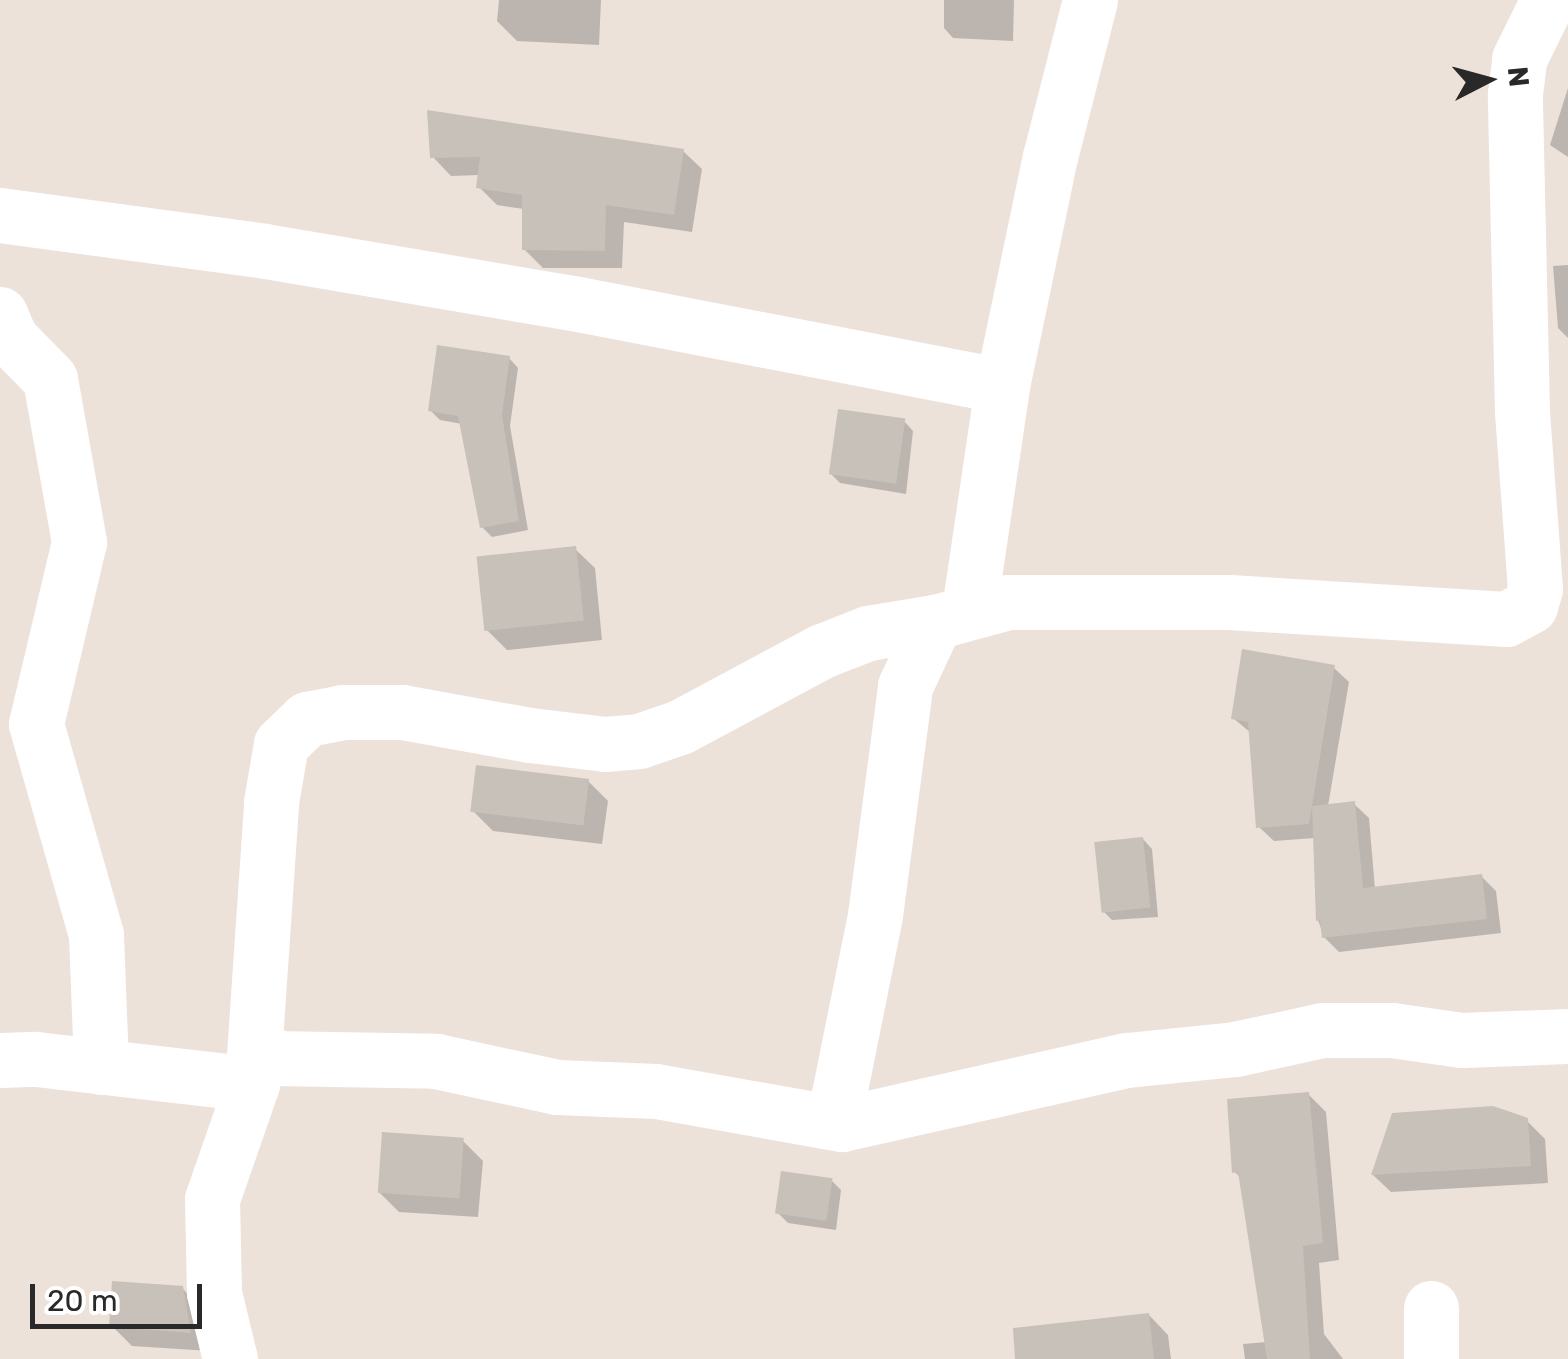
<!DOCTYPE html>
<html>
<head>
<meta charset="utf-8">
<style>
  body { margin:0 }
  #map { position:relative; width:1568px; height:1359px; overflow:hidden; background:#ece2da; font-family:Rubik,sans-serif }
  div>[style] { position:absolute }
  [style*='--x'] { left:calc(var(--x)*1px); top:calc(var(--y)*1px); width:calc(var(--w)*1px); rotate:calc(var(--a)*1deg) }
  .shadow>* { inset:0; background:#0003 }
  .building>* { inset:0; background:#c7c1b9; transform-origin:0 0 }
  .street>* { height:55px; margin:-27.5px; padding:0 27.5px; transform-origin:27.5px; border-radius:27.5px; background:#fff }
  span { translate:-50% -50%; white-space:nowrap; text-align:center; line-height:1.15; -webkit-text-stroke:9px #fff; paint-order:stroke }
  .north { position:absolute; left:1438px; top:30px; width:100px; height:100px; -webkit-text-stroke:8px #fff; paint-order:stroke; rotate:84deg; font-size:28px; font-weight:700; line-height:40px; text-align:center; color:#292929 }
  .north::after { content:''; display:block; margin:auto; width:35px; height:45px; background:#292929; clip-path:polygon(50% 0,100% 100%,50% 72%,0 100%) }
  .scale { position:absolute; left:30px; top:1284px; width:172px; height:45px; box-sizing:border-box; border:5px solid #292929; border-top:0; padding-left:12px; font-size:30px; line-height:35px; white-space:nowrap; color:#292929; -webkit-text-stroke:8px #fff; paint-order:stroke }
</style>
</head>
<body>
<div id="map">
  <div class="shadow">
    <div style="clip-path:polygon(499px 0,601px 0,599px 45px,517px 41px,497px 21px)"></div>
    <div style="clip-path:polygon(944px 0,1014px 0,1013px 41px,953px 38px,944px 28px)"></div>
    <div style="clip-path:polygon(1568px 88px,1568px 157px,1550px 145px)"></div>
    <div style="clip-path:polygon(683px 151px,702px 169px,692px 232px,624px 222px,622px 268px,543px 268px,524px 249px,524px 209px,497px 205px,479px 187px,480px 175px,451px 176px,433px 157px)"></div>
    <div style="clip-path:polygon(1568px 265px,1568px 338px,1558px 328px,1553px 266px)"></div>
    <div style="clip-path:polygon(509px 358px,518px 368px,510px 426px,528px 530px,492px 537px,482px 527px,462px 424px,440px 420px,430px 410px)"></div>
    <div style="clip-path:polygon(904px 421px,913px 431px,906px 494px,840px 483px,830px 473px)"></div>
    <div style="clip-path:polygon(575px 549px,595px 568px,602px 640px,507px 650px,487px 630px)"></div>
    <div style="clip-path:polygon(1334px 668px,1349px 682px,1328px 806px,1354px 804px,1369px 818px,1375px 889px,1482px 877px,1496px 891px,1501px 933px,1339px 952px,1324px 937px,1318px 920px,1315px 838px,1274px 841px,1259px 827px,1251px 733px,1233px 718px)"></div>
    <div style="clip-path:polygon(588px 781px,608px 801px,602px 844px,493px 831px,473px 811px)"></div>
    <div style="clip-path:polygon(1143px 839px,1152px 849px,1158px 917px,1112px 920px,1102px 910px)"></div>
    <div style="clip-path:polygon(1308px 1094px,1326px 1112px,1339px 1260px,1319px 1263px,1324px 1334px,1343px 1359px,1245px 1359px,1243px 1344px,1267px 1342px,1241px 1178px,1235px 1172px)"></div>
    <div style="clip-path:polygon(1526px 1120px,1545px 1139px,1548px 1183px,1391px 1192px,1373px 1175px)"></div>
    <div style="clip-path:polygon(463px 1141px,483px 1161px,478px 1217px,399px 1212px,379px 1192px)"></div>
    <div style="clip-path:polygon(832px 1181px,841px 1190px,836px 1230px,788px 1223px,778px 1213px)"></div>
    <div style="clip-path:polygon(182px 1288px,202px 1309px,210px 1351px,132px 1346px,112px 1326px)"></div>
    <div style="clip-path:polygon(1149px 1315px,1168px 1335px,1171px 1359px,1064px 1359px)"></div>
  </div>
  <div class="building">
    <div style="clip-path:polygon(427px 110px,684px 149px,674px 215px,606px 205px,605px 251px,522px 250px,522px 195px,476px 188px,480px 157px,430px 158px)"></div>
    <div style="clip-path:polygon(437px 345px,510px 356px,502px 415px,519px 521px,480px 528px,458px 416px,428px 411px)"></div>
    <div style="left:838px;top:409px;width:68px;height:66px;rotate:8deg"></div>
    <div style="left:576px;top:546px;width:75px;height:100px;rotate:84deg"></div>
    <div style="clip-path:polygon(1242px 649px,1335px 665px,1312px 806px,1355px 801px,1363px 888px,1482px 874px,1487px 919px,1322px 938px,1320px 920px,1316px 921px,1312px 806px,1309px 824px,1256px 828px,1248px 722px,1231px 719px)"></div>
    <div style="left:476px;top:765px;width:114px;height:47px;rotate:7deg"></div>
    <div style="left:1143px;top:837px;width:71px;height:49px;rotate:84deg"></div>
    <div style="clip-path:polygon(1309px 1092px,1323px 1243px,1303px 1246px,1310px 1359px,1267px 1359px,1238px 1172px,1232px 1173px,1227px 1099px)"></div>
    <div style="clip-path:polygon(1493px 1106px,1528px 1118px,1531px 1166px,1371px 1175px,1392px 1113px)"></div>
    <div style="left:382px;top:1132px;width:82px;height:61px;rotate:4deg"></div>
    <div style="left:781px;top:1171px;width:52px;height:43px;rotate:8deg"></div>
    <div style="clip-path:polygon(112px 1281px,183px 1286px,191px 1333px,109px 1327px)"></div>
    <div style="clip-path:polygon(1149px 1313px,1154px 1359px,1015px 1359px,1013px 1328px)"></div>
  </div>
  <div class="street">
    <div style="--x:0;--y:215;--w:267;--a:7.7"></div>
    <div style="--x:265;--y:251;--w:317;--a:9.6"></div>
    <div style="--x:578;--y:304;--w:432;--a:10.9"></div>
    <div style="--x:0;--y:314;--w:26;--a:67"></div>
    <div style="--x:10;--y:338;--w:57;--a:45.7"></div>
    <div style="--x:50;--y:379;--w:166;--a:79.9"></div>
    <div style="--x:79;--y:542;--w:187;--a:103.3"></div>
    <div style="--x:36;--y:724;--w:219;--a:74.1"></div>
    <div style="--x:96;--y:935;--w:132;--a:87.8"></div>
    <div style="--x:969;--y:610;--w:226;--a:-81.6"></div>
    <div style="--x:1002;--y:386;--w:234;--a:-78.2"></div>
    <div style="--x:1050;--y:157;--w:162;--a:-75.7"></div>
    <div style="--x:258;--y:1042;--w:21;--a:49"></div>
    <div style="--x:272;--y:1058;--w:164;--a:1"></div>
    <div style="--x:436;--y:1061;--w:124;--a:12.1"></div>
    <div style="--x:557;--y:1087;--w:99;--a:2.3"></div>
    <div style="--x:656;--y:1091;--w:189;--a:10.1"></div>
    <div style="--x:842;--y:1124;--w:292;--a:-12.7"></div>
    <div style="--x:1127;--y:1060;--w:109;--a:-5.8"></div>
    <div style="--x:1235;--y:1049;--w:90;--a:-12.2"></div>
    <div style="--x:1323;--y:1030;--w:69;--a:0"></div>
    <div style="--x:1392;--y:1030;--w:70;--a:8.2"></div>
    <div style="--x:1461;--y:1040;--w:107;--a:-2.1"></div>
    <div style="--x:0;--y:1060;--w:36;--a:-2"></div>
    <div style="--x:36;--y:1059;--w:217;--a:6.6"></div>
    <div style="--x:842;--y:1124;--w:30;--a:-96"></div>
    <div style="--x:839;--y:1094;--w:183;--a:-78.6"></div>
    <div style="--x:875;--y:915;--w:231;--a:-82.5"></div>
    <div style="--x:905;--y:686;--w:71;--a:-64.9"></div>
    <div style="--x:230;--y:1359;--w:68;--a:-103.6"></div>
    <div style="--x:214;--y:1293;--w:94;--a:-91.2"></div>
    <div style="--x:212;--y:1199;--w:122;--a:-70.8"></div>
    <div style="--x:252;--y:1084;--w:283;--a:-86.1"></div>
    <div style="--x:271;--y:802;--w:59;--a:-80.2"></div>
    <div style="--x:281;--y:744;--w:36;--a:-44"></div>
    <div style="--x:307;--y:719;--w:36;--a:-11"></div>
    <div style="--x:342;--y:712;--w:60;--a:0"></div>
    <div style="--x:402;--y:712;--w:130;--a:10.2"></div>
    <div style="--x:530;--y:735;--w:76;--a:6.8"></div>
    <div style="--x:605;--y:744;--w:34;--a:-5"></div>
    <div style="--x:639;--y:741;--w:43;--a:-18.9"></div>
    <div style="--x:680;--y:727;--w:161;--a:-28.2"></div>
    <div style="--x:822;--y:651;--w:49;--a:-21.4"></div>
    <div style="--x:868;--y:633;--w:68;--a:-9.3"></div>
    <div style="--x:935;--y:622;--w:76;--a:-15.3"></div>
    <div style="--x:1008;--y:602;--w:221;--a:0"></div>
    <div style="--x:1229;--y:602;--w:278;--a:3.5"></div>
    <div style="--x:1506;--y:619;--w:27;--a:-28"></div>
    <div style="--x:1530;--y:606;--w:18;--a:-74"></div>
    <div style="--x:1535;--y:589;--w:177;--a:-94.2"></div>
    <div style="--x:1522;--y:412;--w:318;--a:-91.3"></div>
    <div style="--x:1515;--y:94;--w:35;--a:-83"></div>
    <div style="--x:1519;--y:59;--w:66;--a:-63.8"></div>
    <div style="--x:1431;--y:1359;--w:51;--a:-90"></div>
  </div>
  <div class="north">N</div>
  <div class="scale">20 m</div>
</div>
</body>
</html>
